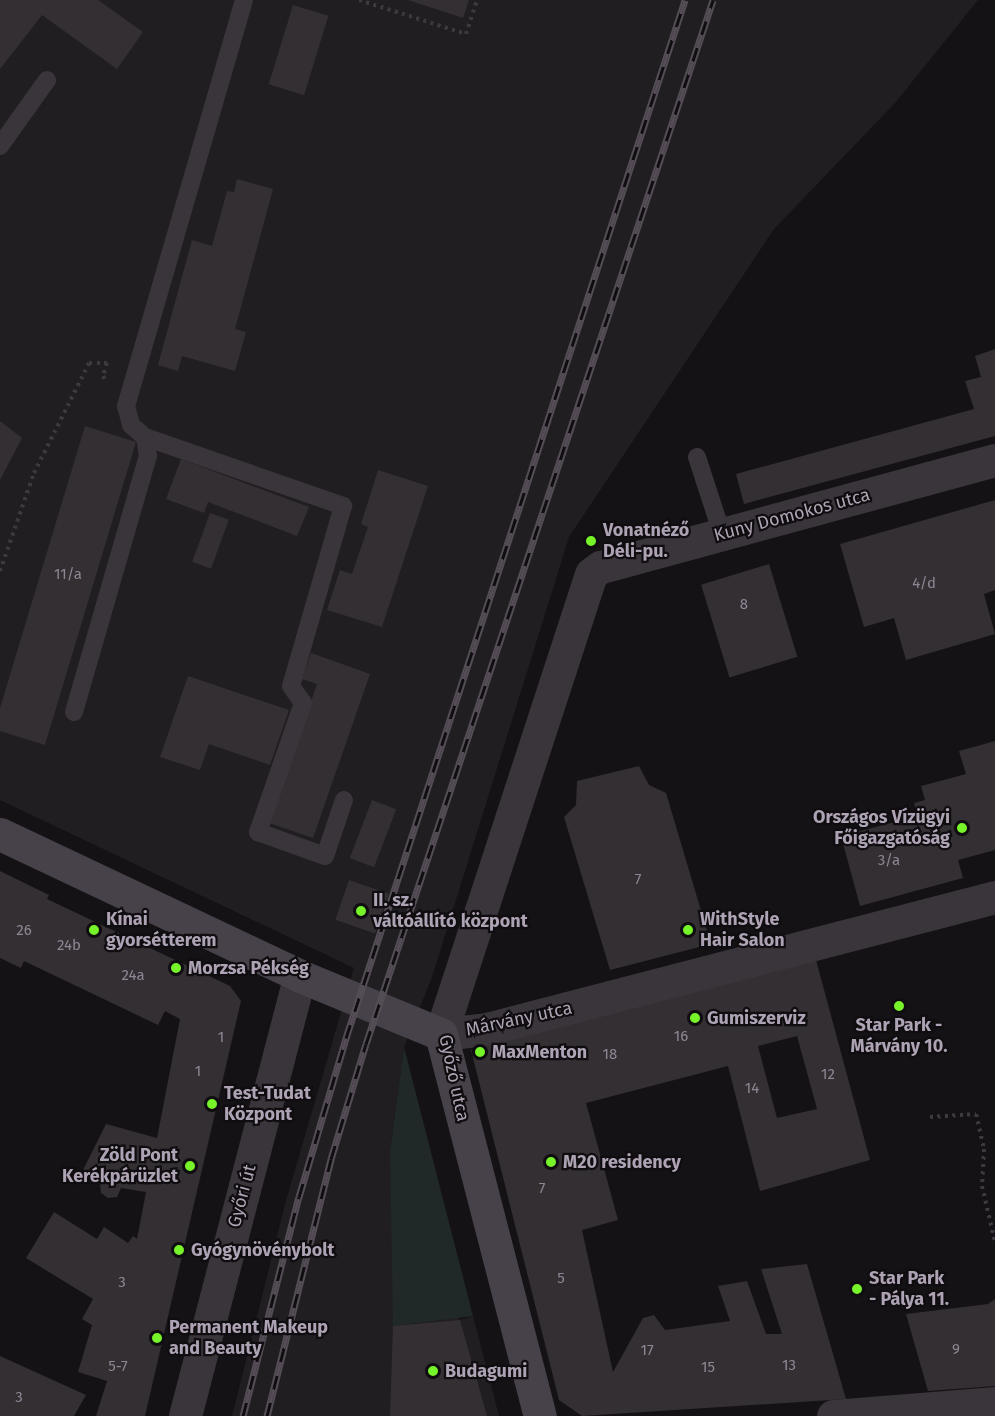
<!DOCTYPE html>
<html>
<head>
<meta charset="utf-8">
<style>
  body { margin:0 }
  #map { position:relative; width:995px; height:1416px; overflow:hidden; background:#141214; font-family:"Fira Sans",sans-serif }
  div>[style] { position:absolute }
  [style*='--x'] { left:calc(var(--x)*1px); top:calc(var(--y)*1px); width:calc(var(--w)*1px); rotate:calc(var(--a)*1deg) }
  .built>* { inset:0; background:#211e21 }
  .green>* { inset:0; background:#202828 }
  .building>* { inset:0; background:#332f33; transform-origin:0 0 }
  .path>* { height:4px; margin-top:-2px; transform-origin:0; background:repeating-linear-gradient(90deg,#3e3940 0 3px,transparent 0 7.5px) }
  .lane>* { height:18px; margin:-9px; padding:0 9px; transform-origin:9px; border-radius:9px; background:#3a353b }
  .street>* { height:33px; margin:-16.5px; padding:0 16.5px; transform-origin:16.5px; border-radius:16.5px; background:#3a353b }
  .secondary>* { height:33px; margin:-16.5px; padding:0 16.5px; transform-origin:16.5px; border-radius:16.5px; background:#474149 }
  .rail>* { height:7px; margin-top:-3.5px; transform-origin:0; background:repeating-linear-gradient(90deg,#0f0d0f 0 14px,#544d56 0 28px); box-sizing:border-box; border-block:2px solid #544d56 }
  .dots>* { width:16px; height:16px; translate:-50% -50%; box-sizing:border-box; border:3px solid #0f0d0f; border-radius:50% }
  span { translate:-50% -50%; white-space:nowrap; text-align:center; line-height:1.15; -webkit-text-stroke:4.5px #0f0d0f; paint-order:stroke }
  .number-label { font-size:15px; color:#8f8694 }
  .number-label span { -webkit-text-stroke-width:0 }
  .street-label { font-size:18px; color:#aea3b4 }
  .poi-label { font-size:18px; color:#aea3b4; font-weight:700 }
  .left { translate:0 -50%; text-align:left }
  .right { translate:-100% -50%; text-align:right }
</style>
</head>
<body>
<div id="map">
  <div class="built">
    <div style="clip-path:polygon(0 0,978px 0,895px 103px,774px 229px,569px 537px,432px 977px,404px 1047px,390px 1151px,460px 1320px,473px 1316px,499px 1416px,232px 1416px,285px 1204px,354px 968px,0 800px)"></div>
  </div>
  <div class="green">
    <div style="clip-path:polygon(404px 1047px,473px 1316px,393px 1326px,390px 1151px)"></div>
  </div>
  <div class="building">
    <div style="clip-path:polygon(0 0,98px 0,143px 32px,117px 69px,42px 15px,0 69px)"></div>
    <div style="clip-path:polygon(408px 0,469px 0,463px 18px)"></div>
    <div style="left:293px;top:5px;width:37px;height:83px;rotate:17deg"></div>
    <div style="clip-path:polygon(237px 179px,273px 189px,235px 329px,246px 332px,235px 371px,182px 356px,178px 371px,158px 365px,192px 240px,212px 246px,227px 191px,234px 192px)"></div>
    <div style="clip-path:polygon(995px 349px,995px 436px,744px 504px,736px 474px,974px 409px,965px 381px,981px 377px,975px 356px)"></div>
    <div style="clip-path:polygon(0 421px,22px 438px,0 480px)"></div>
    <div style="clip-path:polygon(85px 426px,136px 442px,45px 745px,0 731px,0 708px)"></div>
    <div style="clip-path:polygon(181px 459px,309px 507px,297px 536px,208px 502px,204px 513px,166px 499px)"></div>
    <div style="clip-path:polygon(378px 470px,428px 486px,382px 627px,327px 610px,340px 570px,352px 574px,368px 527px,361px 524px)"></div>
    <div style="clip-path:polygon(995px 500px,995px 590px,984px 594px,995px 634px,906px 660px,894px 618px,864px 627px,840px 544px)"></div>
    <div style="left:210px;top:513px;width:20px;height:52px;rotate:20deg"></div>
    <div style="left:769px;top:564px;width:97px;height:71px;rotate:73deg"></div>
    <div style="clip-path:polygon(311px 653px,370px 674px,313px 838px,269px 823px,317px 684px,302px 679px)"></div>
    <div style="clip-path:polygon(188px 676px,289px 710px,270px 765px,209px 744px,200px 770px,160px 757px)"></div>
    <div style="clip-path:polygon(995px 741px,995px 850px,958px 860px,963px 878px,860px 906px,841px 836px,918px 816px,914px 803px,925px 800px,921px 786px,966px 774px,959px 751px)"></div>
    <div style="clip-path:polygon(639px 766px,649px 785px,666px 793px,711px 944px,610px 970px,564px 817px,576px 805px,577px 781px)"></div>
    <div style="left:372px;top:800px;width:26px;height:62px;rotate:21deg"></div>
    <div style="clip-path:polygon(0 871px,49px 895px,47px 899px,230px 986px,241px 1001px,145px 1416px,96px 1416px,107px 1381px,78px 1372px,92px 1325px,82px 1319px,93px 1299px,26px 1258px,54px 1212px,97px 1239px,104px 1227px,128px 1243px,133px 1236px,137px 1239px,146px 1192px,121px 1188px,117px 1197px,108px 1198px,101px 1193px,100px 1184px,78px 1180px,106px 1124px,157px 1138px,180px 1019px,165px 1011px,158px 1025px,24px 961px,21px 968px,0 958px)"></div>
    <div style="left:349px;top:880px;width:42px;height:42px;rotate:19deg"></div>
    <div style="clip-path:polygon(evenodd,816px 960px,870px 1160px,760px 1191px,728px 1066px,586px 1103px,618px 1220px,582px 1230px,613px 1372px,643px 1318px,654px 1315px,665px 1330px,730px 1321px,718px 1286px,747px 1281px,766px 1334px,782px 1334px,761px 1269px,807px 1264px,846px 1399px,582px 1416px,559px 1400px,471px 1050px,816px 960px,797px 1036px,817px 1109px,777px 1118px,758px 1046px,797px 1036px)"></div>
    <div style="clip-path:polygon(995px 1299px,995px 1386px,928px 1391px,906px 1314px,988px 1304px)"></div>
    <div style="clip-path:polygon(460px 1320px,487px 1416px,390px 1416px,393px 1326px)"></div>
    <div style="clip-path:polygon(0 1356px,86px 1395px,74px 1416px,0 1416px)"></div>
  </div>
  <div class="path">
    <div style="--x:359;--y:0;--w:112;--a:17.6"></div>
    <div style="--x:466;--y:34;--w:36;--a:-72"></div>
    <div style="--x:0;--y:571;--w:104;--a:-70.9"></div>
    <div style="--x:34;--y:473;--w:123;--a:-63.4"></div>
    <div style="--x:89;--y:363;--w:18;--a:0"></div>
    <div style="--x:107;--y:363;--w:14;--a:107"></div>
    <div style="--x:103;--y:376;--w:6;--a:59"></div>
    <div style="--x:930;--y:1117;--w:46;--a:-3.7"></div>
    <div style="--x:976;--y:1114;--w:36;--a:77"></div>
    <div style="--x:984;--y:1149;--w:37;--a:93"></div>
    <div style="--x:982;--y:1186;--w:57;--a:76.9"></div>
  </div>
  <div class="lane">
    <div style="--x:244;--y:0;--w:423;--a:106.2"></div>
    <div style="--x:126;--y:406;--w:20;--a:75"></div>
    <div style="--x:131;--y:425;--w:18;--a:41"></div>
    <div style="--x:145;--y:437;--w:210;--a:19.2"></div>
    <div style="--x:343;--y:506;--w:187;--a:106.1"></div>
    <div style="--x:291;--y:686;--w:21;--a:55"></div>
    <div style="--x:303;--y:703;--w:137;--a:109.2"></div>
    <div style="--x:258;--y:832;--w:71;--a:19.7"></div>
    <div style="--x:325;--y:856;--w:59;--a:-71.3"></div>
    <div style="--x:0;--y:146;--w:81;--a:-54.5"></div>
    <div style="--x:697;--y:457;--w:81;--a:72"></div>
    <div style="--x:74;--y:712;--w:266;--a:-73.9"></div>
    <div style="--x:148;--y:456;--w:19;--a:-99"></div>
  </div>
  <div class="street">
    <div style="--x:995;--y:460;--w:409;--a:164.8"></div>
    <div style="--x:600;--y:567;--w:11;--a:142"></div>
    <div style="--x:591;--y:574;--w:484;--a:108.1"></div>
    <div style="--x:441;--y:1034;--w:46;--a:-6.2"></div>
    <div style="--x:487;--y:1029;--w:525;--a:-14.57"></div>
    <div style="--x:185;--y:1416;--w:455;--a:-75.4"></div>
    <div style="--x:833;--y:1416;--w:163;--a:-4.6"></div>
  </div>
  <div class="secondary">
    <div style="--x:0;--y:834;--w:332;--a:25.3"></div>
    <div style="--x:300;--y:976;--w:152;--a:22.4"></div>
    <div style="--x:441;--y:1034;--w:395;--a:75.5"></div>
  </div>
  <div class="rail">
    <div style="--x:243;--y:1416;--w:226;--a:-75.7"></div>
    <div style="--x:299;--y:1197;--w:166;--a:-73.5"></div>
    <div style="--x:346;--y:1038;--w:1092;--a:-71.91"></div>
    <div style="--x:267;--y:1416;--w:265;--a:-76"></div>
    <div style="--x:331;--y:1159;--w:120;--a:-73.1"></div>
    <div style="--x:366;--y:1044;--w:1100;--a:-71.61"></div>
  </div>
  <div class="dots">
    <div style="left:591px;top:541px;background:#77f32a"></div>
    <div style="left:962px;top:828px;background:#77f32a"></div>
    <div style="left:361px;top:911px;background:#77f32a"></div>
    <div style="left:94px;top:930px;background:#77f32a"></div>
    <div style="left:688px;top:930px;background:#77f32a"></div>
    <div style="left:176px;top:968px;background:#77f32a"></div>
    <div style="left:899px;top:1006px;background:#77f32a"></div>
    <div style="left:695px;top:1018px;background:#77f32a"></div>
    <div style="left:480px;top:1052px;background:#77f32a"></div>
    <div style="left:212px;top:1104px;background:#77f32a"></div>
    <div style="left:551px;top:1162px;background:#77f32a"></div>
    <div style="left:190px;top:1166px;background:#77f32a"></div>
    <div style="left:179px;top:1250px;background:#77f32a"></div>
    <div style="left:857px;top:1289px;background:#77f32a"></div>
    <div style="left:157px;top:1338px;background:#77f32a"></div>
    <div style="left:433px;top:1371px;background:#77f32a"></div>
  </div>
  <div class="number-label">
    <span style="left:68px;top:575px">11/a</span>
    <span style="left:924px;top:584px">4/d</span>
    <span style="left:744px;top:605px">8</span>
    <span style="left:889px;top:861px">3/a</span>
    <span style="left:638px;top:880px">7</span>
    <span style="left:24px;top:931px">26</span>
    <span style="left:69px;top:946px">24b</span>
    <span style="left:133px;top:976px">24a</span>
    <span style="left:681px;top:1037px">16</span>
    <span style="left:221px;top:1038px">1</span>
    <span style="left:610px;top:1055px">18</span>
    <span style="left:198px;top:1072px">1</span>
    <span style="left:828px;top:1075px">12</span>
    <span style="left:752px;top:1089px">14</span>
    <span style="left:542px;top:1189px">7</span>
    <span style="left:561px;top:1279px">5</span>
    <span style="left:122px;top:1283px">3</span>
    <span style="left:956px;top:1350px">9</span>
    <span style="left:647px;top:1351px">17</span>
    <span style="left:789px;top:1366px">13</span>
    <span style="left:118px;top:1367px">5-7</span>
    <span style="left:708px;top:1368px">15</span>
    <span style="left:19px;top:1398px">3</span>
  </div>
  <div class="street-label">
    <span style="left:792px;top:515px;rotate:-15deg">Kuny Domokos utca</span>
    <span style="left:519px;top:1019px;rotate:-12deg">Márvány utca</span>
    <span style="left:454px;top:1078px;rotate:78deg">Győző utca</span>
    <span style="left:242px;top:1196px;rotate:-75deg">Győri út</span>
  </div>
  <div class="poi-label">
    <span class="left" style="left:603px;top:541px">Vonatnéző<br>Déli-pu.</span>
    <span class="right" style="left:950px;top:828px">Országos Vízügyi<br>Főigazgatóság</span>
    <span class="left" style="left:373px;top:911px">II. sz.<br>váltóállító központ</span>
    <span class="left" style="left:106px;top:930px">Kínai<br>gyorsétterem</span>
    <span class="left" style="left:700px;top:930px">WithStyle<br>Hair Salon</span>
    <span class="left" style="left:188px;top:968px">Morzsa Pékség</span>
    <span class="left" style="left:707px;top:1018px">Gumiszerviz</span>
    <span style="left:899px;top:1036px">Star Park -<br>Márvány 10.</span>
    <span class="left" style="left:492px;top:1052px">MaxMenton</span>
    <span class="left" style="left:224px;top:1104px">Test-Tudat<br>Központ</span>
    <span class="right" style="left:178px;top:1166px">Zöld Pont<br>Kerékpárüzlet</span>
    <span class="left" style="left:563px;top:1162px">M20 residency</span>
    <span class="left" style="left:191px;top:1250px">Gyógynövénybolt</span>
    <span class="left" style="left:869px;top:1289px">Star Park<br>- Pálya 11.</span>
    <span class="left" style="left:169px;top:1338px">Permanent Makeup<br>and Beauty</span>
    <span class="left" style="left:445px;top:1371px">Budagumi</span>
  </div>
</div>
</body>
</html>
